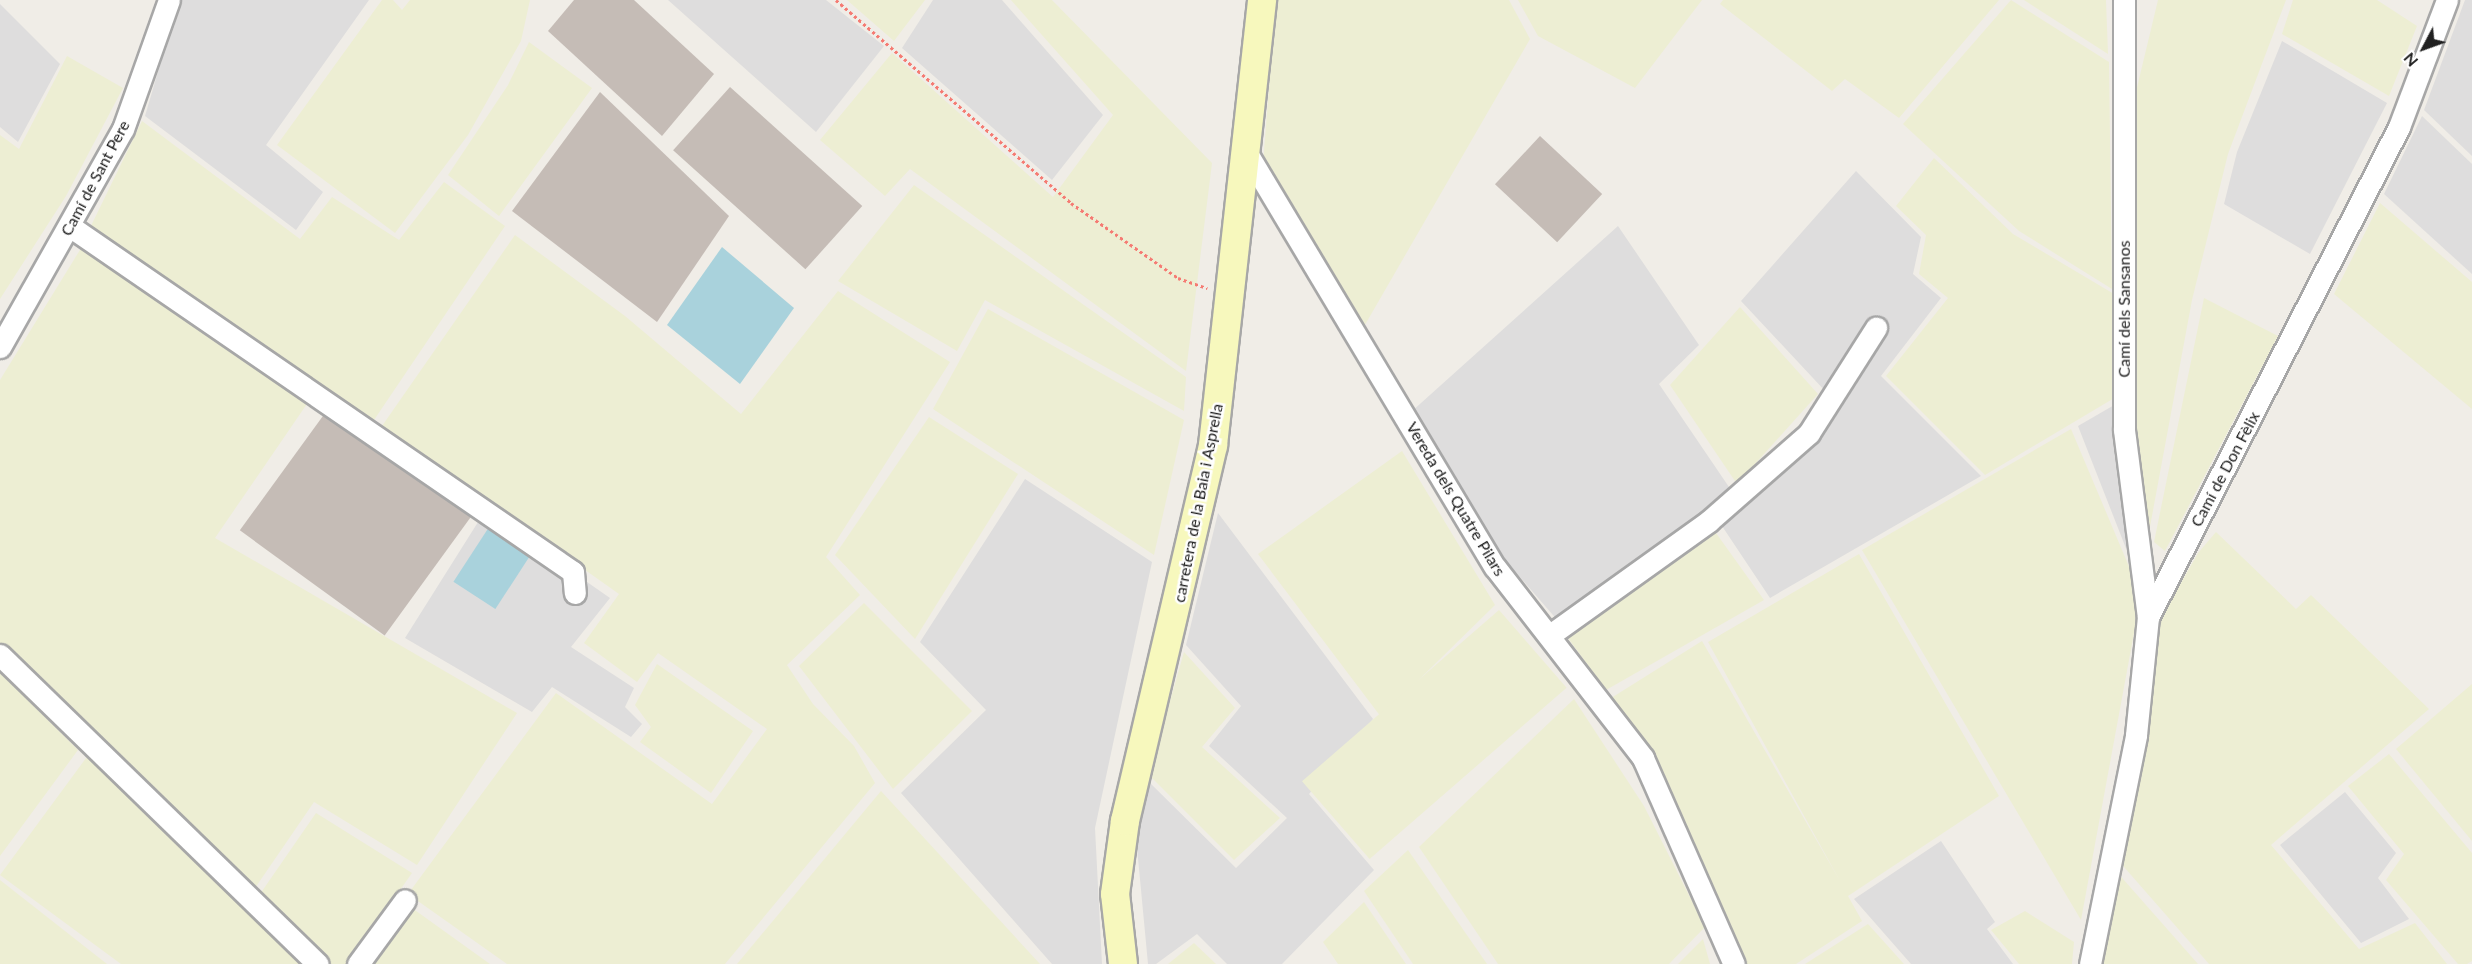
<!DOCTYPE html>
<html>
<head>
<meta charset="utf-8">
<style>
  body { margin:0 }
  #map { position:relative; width:2472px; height:964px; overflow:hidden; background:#f0ede7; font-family:Lato,sans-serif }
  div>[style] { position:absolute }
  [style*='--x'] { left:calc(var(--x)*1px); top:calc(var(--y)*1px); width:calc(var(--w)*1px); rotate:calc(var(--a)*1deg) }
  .residential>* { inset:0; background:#dedddd }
  .farmland>* { inset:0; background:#edeed3; transform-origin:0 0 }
  .water>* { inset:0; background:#a9d2dc; transform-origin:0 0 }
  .building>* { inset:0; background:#c5bcb6; transform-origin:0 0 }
  .path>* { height:3px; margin-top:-1.5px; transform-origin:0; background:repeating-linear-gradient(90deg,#f57b73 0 3px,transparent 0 6px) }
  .roads { filter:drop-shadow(2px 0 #a7a7a7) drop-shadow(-2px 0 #a7a7a7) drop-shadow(0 2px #a7a7a7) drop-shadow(0 -2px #a7a7a7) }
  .street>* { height:21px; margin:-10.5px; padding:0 10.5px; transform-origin:10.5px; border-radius:10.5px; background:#fff }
  .secondary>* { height:28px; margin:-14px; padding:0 14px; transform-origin:14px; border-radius:14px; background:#f7f8bd }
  span { translate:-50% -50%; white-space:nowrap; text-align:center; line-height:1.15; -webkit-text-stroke:5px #fff; paint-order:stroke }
  .street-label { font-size:16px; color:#202020 }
  .north { position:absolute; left:2394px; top:18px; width:60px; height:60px; -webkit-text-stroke:4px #fff; paint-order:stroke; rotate:229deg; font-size:16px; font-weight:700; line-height:24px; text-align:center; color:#202020 }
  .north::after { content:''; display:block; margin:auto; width:21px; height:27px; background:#202020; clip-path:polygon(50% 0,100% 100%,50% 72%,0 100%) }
</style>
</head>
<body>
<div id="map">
  <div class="residential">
    <div style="clip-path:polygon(179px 0,369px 0,266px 145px,323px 192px,296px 230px,145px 116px)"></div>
    <div style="clip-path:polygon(668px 0,826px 0,884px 46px,816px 132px)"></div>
    <div style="clip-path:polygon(933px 0,1002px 0,1103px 115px,1052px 180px,902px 48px)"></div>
    <div style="clip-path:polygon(2465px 0,2472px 0,2472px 156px,2424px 110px)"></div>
    <div style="clip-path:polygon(0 4px,60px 64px,18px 142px,0 127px)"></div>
    <div style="clip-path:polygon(2282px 41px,2387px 103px,2310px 254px,2224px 204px,2237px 152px)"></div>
    <div style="clip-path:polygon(2422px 116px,2472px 164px,2472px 274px,2384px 194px)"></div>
    <div style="clip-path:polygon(1856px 171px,1921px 237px,1913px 274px,1941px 298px,1881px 376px,1981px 476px,1770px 598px,1714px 514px,1795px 436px,1826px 392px,1741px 301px)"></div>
    <div style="clip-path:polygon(1618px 226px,1699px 345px,1659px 384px,1731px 490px,1559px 622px,1505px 560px,1411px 412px)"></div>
    <div style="clip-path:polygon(2116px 404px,2138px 579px,2078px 426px)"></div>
    <div style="clip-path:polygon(1025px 479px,1152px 562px,1095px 828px,1102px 964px,1052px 964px,901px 793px,986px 710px,920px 642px)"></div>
    <div style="clip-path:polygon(485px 511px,610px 598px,571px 647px,634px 688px,625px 707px,642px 724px,631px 737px,552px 687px,532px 712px,405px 638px)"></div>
    <div style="clip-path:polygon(1218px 513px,1373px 719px,1309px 794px,1374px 870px,1282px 964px,1227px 964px,1197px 934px,1156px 964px,1148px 964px,1136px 837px,1148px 781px,1236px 868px,1287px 818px,1209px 746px,1241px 706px,1186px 645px)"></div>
    <div style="clip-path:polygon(2345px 792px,2396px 853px,2378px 878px,2409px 919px,2361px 943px,2280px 845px)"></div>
    <div style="clip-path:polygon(1941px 841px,1995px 922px,1987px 929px,2013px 964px,1911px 964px,1854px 899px)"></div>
  </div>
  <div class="farmland">
    <div style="clip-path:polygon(382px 0,393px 0,402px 10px,410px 0,530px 0,521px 41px,468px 135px,395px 233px,277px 145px)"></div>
    <div style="clip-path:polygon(847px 0,925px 0,894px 41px)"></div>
    <div style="clip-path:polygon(1011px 0,1052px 0,1212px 163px,1186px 371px,910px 169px,885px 196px,820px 140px,892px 53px,1053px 197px,1113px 115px)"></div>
    <div style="clip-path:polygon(1276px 0,1509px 0,1530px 39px,1362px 330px,1263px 163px)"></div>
    <div style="clip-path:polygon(1518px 0,1702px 0,1635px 88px,1538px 36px)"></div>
    <div style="clip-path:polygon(1723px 0,1999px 0,1899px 118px,1845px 79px,1832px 91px,1720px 4px)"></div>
    <div style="clip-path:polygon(2011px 0,2109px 62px,2112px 289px,2019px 231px,1903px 124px)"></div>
    <div style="clip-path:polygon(2024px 0,2106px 0,2108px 54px)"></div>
    <div style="clip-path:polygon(2158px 0,2286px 0,2228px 154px,2192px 300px,2149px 532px,2132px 429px,2133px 104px)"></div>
    <div style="clip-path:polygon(2293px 0,2377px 0,2417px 26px,2389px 96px,2282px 34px)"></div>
    <div style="clip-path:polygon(529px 42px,592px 88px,499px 216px,448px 175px,508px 85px)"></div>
    <div style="clip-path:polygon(67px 56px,123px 88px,66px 196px,0 299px,0 135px,19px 149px)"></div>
    <div style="clip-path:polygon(142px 121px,300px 239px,332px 197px,399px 240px,444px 182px,505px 226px,374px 420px,88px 232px)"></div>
    <div style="clip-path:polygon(1934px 158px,2013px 234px,2114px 294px,2116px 397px,1985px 475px,1886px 376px,1948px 298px,1919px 274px,1926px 235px,1896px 206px)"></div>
    <div style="clip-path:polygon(914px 185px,1186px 377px,1184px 411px,985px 300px,957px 351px,838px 281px)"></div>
    <div style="clip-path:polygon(2380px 203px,2472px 282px,2472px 409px,2334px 294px)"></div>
    <div style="clip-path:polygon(515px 235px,625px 316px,741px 414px,838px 291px,950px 362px,826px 557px,860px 595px,787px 665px,813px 704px,854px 746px,875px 783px,725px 964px,507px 964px,408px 894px,556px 693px,712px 804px,767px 729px,658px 653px,637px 682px,584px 643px,619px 594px,382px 426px)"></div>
    <div style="clip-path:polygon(83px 245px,311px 398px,215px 538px,517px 713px,417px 865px,314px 802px,251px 894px,0 647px,0 380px)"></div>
    <div style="clip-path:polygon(2204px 298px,2278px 336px,2165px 551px,2154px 542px)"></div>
    <div style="clip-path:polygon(1740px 307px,1818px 394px,1737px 484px,1670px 385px)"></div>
    <div style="clip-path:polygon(988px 309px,1184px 420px,1154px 555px,933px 409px)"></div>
    <div style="clip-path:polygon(929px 417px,1018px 474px,915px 639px,835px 555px)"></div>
    <div style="clip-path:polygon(2071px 429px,2141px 595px,2081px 920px,1862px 550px)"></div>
    <div style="clip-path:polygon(1402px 451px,1495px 605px,1381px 717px,1258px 554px)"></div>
    <div style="clip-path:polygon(1711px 526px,1764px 600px,1606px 690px,1562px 630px)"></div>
    <div style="clip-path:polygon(2216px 532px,2296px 609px,2311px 595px,2429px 709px,2271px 845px,2359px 949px,2415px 923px,2447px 964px,2209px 964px,2117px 859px,2157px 625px,2198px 553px)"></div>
    <div style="clip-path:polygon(1859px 554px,1999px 796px,1848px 896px,1862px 921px,1796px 964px,1742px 964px,1699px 857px,1644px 746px,1608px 700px,1702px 641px,1840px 881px,1708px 642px)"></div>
    <div style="clip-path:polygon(864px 603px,972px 711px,893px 789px,799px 666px)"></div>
    <div style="left:1499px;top:610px;width:103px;height:261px;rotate:49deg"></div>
    <div style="clip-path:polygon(1184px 652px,1235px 708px,1202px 747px,1280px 818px,1234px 860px,1149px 775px)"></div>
    <div style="clip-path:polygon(657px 664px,753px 731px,711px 793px,640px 742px,651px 727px,635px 705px)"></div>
    <div style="clip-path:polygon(0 672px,78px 750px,0 856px)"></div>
    <div style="clip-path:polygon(2472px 684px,2472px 841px,2396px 749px)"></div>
    <div style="clip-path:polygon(1574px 699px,1644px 806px,1705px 927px,1669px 964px,1498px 964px,1419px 847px)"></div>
    <div style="clip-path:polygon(89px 754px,247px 913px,316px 813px,412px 873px,348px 964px,121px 964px,0 875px)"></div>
    <div style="clip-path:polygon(2389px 754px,2472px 853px,2472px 961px,2467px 964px,2458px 964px,2386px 880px,2404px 854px,2348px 786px)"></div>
    <div style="clip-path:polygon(881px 791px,1040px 964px,737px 964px)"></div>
    <div style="clip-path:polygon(1408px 850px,1487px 964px,1413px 964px,1364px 891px)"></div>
    <div style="clip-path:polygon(2116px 871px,2198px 964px,2101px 964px)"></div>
    <div style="clip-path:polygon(0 880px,107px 964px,0 964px)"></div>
    <div style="clip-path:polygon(1364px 902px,1406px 964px,1338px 964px,1323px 942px)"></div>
    <div style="clip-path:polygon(412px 908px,490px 964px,370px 964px)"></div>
    <div style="clip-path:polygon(2025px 911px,2074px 942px,2072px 964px,2019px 964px,1991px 930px)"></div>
    <div style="clip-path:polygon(1868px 924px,1904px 964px,1805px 964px)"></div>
    <div style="clip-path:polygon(1703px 939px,1710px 964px,1678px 964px)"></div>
    <div style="clip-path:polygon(1194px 943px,1216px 964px,1168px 964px)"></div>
  </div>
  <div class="water">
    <div style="clip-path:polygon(722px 247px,794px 308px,740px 384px,667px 325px)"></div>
    <div style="left:491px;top:524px;width:50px;height:69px;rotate:33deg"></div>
  </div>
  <div class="building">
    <div style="clip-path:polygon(574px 0,634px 0,714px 74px,662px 136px,548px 31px)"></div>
    <div style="left:730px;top:87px;width:178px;height:85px;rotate:42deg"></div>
    <div style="clip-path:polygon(600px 92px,729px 216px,657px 322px,512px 211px)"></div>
    <div style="left:1540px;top:136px;width:85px;height:66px;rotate:43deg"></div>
    <div style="left:328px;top:409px;width:179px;height:150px;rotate:36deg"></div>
  </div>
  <div class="path">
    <div style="--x:836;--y:0;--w:311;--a:40.8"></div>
    <div style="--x:1071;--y:203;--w:131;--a:35"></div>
    <div style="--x:1178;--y:278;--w:31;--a:19"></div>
  </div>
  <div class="roads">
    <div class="street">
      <div style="--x:2124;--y:0;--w:430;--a:90"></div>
      <div style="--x:2124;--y:430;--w:189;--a:82.7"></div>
      <div style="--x:1248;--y:155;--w:480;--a:59.1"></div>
      <div style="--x:1495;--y:567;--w:242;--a:52.2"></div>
      <div style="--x:1643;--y:758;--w:225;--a:66.2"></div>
      <div style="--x:71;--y:227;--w:609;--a:34.5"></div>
      <div style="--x:573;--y:572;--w:21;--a:85"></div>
      <div style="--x:0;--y:347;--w:250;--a:-60.6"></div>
      <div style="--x:123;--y:129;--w:137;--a:-70.4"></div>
      <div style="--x:1550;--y:635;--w:196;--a:-35.6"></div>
      <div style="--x:1709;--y:521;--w:133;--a:-41.3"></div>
      <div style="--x:1809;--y:433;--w:125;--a:-57.5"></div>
      <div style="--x:0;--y:655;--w:443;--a:44.2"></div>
      <div style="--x:358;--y:964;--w:79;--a:-53.7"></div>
      <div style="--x:2090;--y:964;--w:234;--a:-78.6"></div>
      <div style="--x:2136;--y:735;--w:119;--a:-84.2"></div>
      <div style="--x:2148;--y:617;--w:551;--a:-62.88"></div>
      <div style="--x:2399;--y:127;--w:136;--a:-69.3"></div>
    </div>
    <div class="secondary">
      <div style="--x:1123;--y:964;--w:70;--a:-96.5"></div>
      <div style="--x:1115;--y:894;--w:74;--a:-82.2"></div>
      <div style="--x:1125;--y:821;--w:386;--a:-76.8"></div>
      <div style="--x:1213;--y:445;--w:448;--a:-83.7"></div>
    </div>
  </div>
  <div class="street-label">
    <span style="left:95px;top:178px;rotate:-62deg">Camí de Sant Pere</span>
    <span style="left:2124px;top:309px;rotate:-90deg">Camí dels Sansanos</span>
    <span style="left:2225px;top:469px;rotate:-62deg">Camí de Don Fèlix</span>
    <span style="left:1456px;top:499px;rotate:59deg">Vereda dels Quatre Pilars</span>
    <span style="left:1198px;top:503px;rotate:-79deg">carretera de la Baia i Asprella</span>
  </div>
  <div class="north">N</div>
</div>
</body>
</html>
